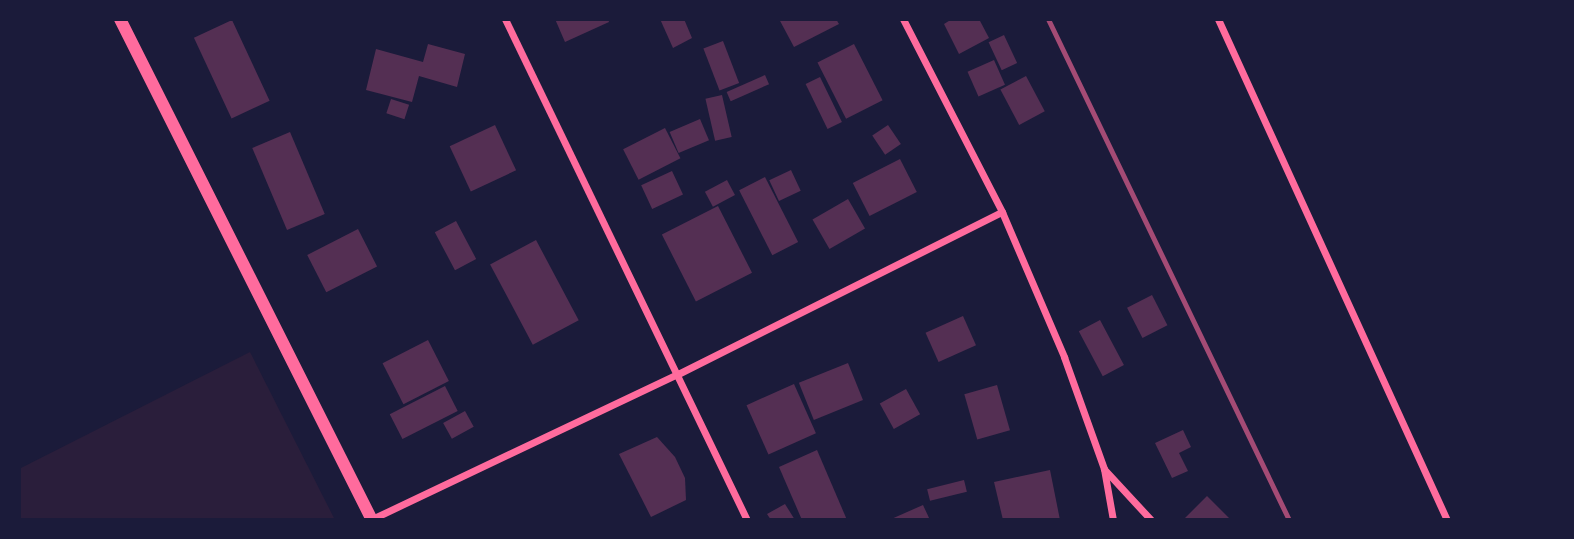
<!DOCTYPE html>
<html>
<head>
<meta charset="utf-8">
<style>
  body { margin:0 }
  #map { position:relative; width:1574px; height:539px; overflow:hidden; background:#1b1b3a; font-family:Rubik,sans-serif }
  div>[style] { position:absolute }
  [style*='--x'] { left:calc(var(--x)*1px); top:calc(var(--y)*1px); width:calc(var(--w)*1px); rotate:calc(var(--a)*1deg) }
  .green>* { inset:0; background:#2a1e3b }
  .building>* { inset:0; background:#542f53; transform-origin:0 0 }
  .minor>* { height:7px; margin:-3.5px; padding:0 3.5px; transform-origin:3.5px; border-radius:3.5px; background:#ff6b9d }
  .tertiary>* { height:12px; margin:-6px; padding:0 6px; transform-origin:6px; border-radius:6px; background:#ff6b9d }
  .rail>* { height:5px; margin:-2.5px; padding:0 2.5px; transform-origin:2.5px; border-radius:2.5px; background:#a44b75 }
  span { translate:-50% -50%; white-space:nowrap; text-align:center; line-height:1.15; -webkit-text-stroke:5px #1b1b3a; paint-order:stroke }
  .frame { position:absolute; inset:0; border:21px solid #1b1b3a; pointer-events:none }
</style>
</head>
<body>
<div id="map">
  <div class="green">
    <div style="clip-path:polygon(250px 352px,335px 520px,19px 520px,19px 469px)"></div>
  </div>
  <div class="building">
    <div style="clip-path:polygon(555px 19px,608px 19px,609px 22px,565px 42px)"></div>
    <div style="clip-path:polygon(660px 19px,684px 19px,692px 38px,673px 48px)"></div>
    <div style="clip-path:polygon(779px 19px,836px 19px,839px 24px,794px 47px)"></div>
    <div style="clip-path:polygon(952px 19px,979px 19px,989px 38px,959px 54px,944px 24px)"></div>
    <div style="left:232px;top:20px;width:89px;height:42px;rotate:65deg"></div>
    <div style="left:1004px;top:35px;width:31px;height:17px;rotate:65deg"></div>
    <div style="left:723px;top:41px;width:45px;height:21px;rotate:69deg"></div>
    <div style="clip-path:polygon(428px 44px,465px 54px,457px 87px,419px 76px,412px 102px,366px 90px,376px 49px,423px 62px)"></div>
    <div style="left:854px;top:44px;width:63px;height:41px;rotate:63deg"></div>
    <div style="left:994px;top:60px;width:27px;height:29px;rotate:66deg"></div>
    <div style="left:765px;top:75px;width:10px;height:42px;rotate:66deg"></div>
    <div style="left:1026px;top:76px;width:40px;height:29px;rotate:62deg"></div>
    <div style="left:820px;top:77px;width:50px;height:16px;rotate:64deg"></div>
    <div style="left:722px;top:95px;width:43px;height:17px;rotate:77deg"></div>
    <div style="left:391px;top:99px;width:19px;height:15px;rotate:18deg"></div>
    <div style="left:700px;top:119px;width:23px;height:33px;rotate:67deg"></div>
    <div style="left:495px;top:125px;width:50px;height:50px;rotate:65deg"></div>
    <div style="left:888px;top:125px;width:23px;height:19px;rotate:56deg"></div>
    <div style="left:665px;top:128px;width:34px;height:47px;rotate:63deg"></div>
    <div style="left:290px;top:132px;width:89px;height:41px;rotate:67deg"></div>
    <div style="left:900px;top:159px;width:37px;height:53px;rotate:63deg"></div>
    <div style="left:791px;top:170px;width:23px;height:24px;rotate:65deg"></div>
    <div style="left:672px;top:171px;width:26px;height:34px;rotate:65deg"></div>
    <div style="left:765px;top:177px;width:73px;height:29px;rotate:63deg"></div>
    <div style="left:727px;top:180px;width:17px;height:25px;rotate:62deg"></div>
    <div style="left:848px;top:199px;width:34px;height:41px;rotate:60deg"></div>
    <div style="left:718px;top:206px;width:75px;height:63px;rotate:63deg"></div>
    <div style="left:456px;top:221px;width:43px;height:24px;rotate:62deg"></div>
    <div style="left:358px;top:229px;width:42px;height:57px;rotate:63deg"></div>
    <div style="left:536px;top:240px;width:91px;height:52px;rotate:62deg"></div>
    <div style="left:1152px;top:295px;width:34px;height:28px;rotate:63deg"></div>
    <div style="left:963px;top:316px;width:32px;height:41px;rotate:66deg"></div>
    <div style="left:1100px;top:320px;width:51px;height:24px;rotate:62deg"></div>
    <div style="left:428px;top:340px;width:46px;height:51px;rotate:63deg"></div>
    <div style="left:848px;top:363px;width:40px;height:53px;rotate:68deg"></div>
    <div style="left:794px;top:384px;width:54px;height:52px;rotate:66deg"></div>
    <div style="left:997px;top:385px;width:47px;height:34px;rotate:74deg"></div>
    <div style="left:445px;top:386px;width:28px;height:62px;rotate:63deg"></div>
    <div style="left:906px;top:389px;width:29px;height:30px;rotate:61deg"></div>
    <div style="left:465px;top:411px;width:18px;height:25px;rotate:61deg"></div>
    <div style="clip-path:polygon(1183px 430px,1191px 447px,1179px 453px,1188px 471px,1172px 478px,1155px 443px)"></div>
    <div style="clip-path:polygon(657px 437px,675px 457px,685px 478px,686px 500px,651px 517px,619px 454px)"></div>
    <div style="clip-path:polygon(817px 450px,847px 520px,802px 520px,779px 467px)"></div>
    <div style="clip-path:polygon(1050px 470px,1060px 520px,1003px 520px,994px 482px)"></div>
    <div style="left:964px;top:480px;width:12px;height:38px;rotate:76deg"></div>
    <div style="clip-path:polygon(1207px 496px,1231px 520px,1185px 518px)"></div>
    <div style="clip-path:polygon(785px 504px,795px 520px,771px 520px,767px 514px)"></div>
    <div style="clip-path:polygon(923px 505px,930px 520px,889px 520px)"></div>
  </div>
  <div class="minor">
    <div style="--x:505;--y:19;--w:556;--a:64.22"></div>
    <div style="--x:903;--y:19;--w:217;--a:62.8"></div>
    <div style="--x:1002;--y:212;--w:158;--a:66.8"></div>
    <div style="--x:1064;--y:357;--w:119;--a:70.3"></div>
    <div style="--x:1104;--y:469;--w:52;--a:80"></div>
    <div style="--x:1218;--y:19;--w:551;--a:65.44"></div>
    <div style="--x:1104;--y:469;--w:69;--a:47.3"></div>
    <div style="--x:372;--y:519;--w:339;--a:-25.4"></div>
    <div style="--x:678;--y:374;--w:362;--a:-26.6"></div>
  </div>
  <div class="tertiary">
    <div style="--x:120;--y:19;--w:561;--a:63.3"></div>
  </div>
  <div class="rail">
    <div style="--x:1048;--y:19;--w:556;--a:64.31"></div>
  </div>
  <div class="frame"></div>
</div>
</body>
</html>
